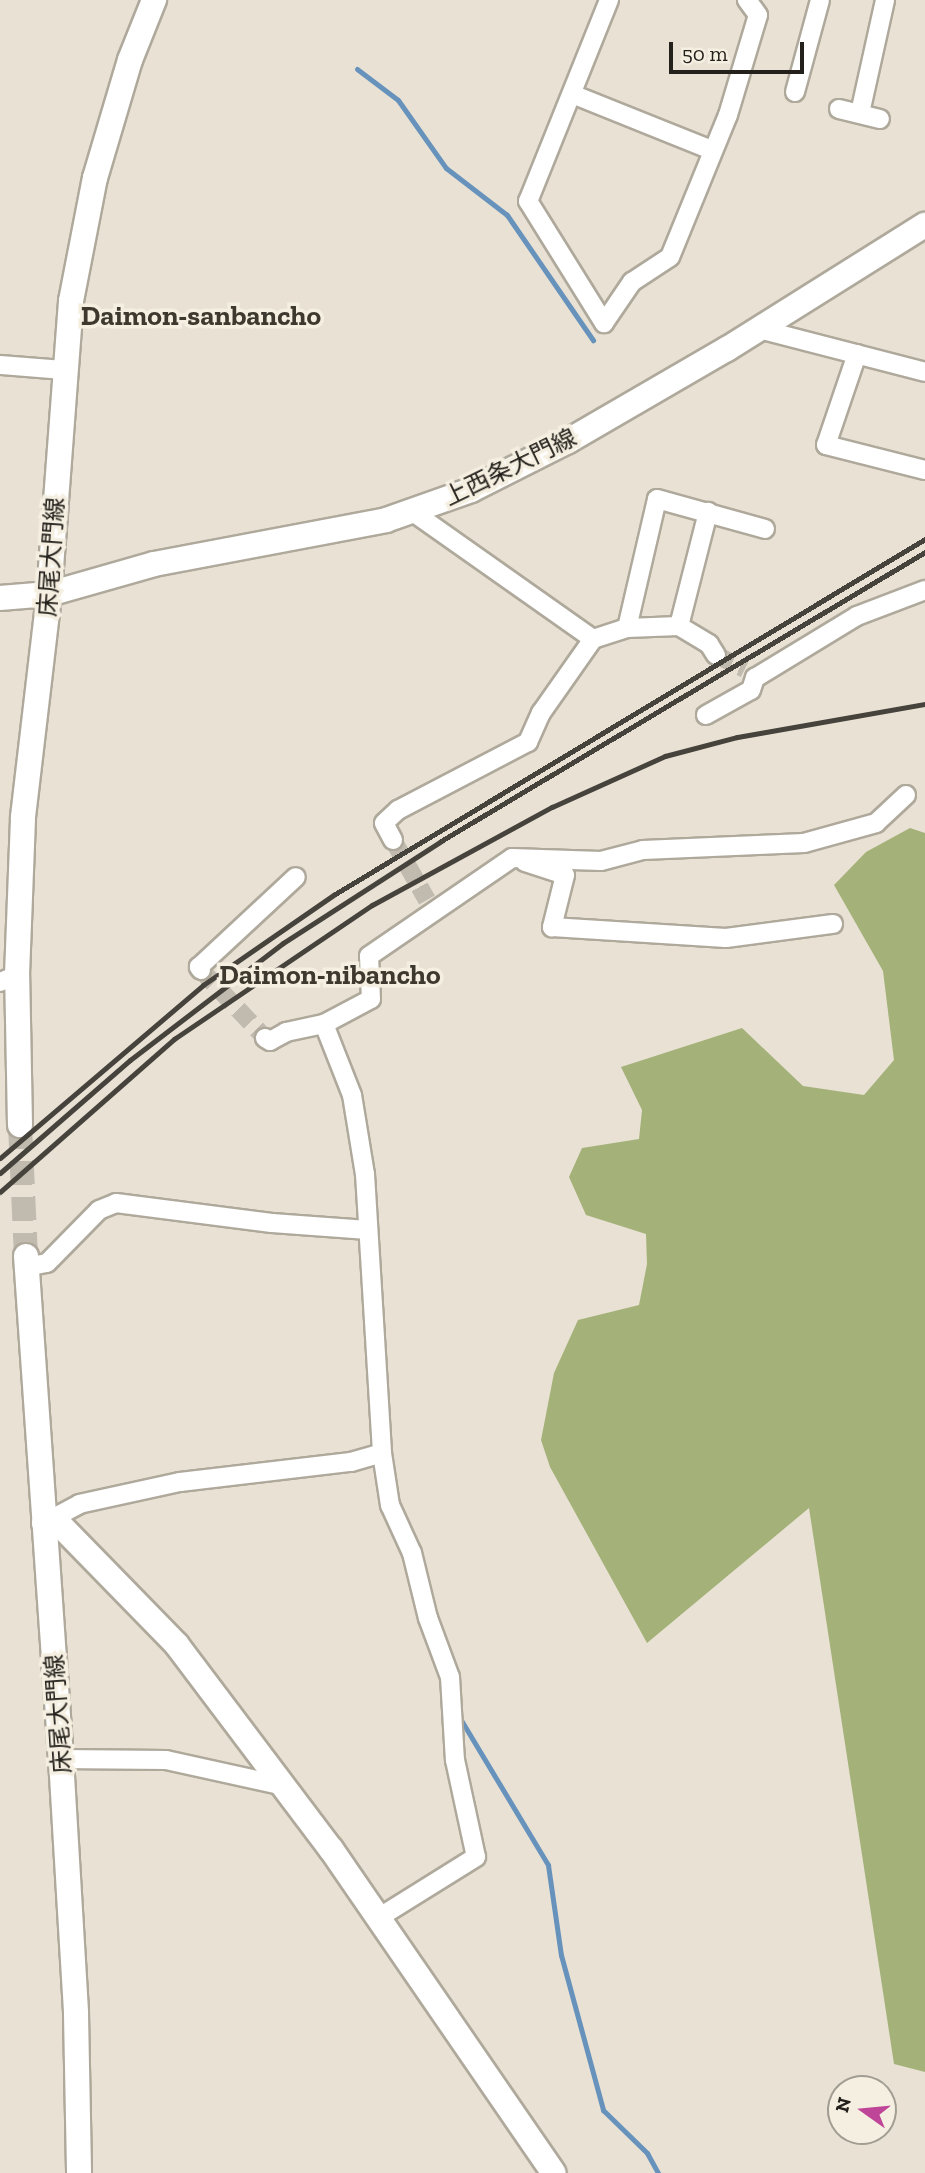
<!DOCTYPE html>
<html>
<head>
<meta charset="utf-8">
<style>
  body { margin:0 }
  #map { position:relative; width:925px; height:2173px; overflow:hidden; background:#e8e1d4; font-family:"Zilla Slab","Noto Sans JP",serif }
  div>[style] { position:absolute }
  [style*='--x'] { left:calc(var(--x)*1px); top:calc(var(--y)*1px); width:calc(var(--w)*1px); rotate:calc(var(--a)*1deg) }
  .forest>* { inset:0; background:#a4b279 }
  .stream>* { height:5px; margin:-2.5px; padding:0 2.5px; transform-origin:2.5px; border-radius:2.5px; background:#6792bc }
  .street-tunnel>* { height:18px; margin-top:-9px; transform-origin:0; background:repeating-linear-gradient(90deg,#c1bbaf 0 18px,transparent 0 27px) }
  .secondary-tunnel>* { height:24px; margin-top:-12px; transform-origin:0; background:repeating-linear-gradient(90deg,#c1bbaf 0 24px,transparent 0 36px) }
  .roads { filter:drop-shadow(2px 0 #afa99c) drop-shadow(-2px 0 #afa99c) drop-shadow(0 2px #afa99c) drop-shadow(0 -2px #afa99c) }
  .street>* { height:18px; margin:-9px; padding:0 9px; transform-origin:9px; border-radius:9px; background:#fff }
  .secondary>* { height:24px; margin:-12px; padding:0 12px; transform-origin:12px; border-radius:12px; background:#fff }
  .rail>* { height:5px; margin:-2.5px; padding:0 2.5px; transform-origin:2.5px; border-radius:2.5px; background:#46423c }
  span { translate:-50% -50%; white-space:nowrap; text-align:center; line-height:1.15; -webkit-text-stroke:7px #f5efe1; paint-order:stroke }
  .street-label { font-size:24px; color:#24211c }
  .quarter-label { font-size:28px; color:#3e392e; font-weight:700 }
  .north { position:absolute; left:827px; top:2075px; width:70px; height:70px; box-sizing:border-box; background:#f5efe1; border:2px solid #a19d92; border-radius:50%; rotate:285deg; font-size:19px; font-weight:700; line-height:28px; text-align:center; color:#24211c }
  .north::after { content:''; display:block; margin:auto; width:24px; height:32px; background:#be4598; clip-path:polygon(50% 0,100% 100%,50% 72%,0 100%) }
  .scale { position:absolute; left:669px; top:42px; width:135px; height:32px; box-sizing:border-box; border:4px solid #24211c; border-top:0; padding-left:9px; font-size:21px; line-height:24px; white-space:nowrap; color:#24211c; -webkit-text-stroke:5px #f5efe1; paint-order:stroke }
</style>
</head>
<body>
<div id="map">
  <div class="forest">
    <div style="clip-path:polygon(910px 828px,925px 833px,925px 2072px,894px 2064px,809px 1508px,647px 1643px,550px 1467px,541px 1440px,554px 1373px,578px 1320px,639px 1305px,647px 1264px,646px 1234px,586px 1215px,569px 1177px,582px 1148px,639px 1139px,642px 1110px,621px 1067px,742px 1028px,803px 1086px,864px 1095px,894px 1060px,883px 971px,834px 885px,866px 852px)"></div>
  </div>
  <div class="stream">
    <div style="--x:357;--y:69;--w:51;--a:37.1"></div>
    <div style="--x:398;--y:100;--w:83;--a:54.8"></div>
    <div style="--x:446;--y:168;--w:77;--a:37.6"></div>
    <div style="--x:507;--y:215;--w:152;--a:55.5"></div>
    <div style="--x:458;--y:1715;--w:175;--a:59"></div>
    <div style="--x:548;--y:1865;--w:91;--a:81.8"></div>
    <div style="--x:561;--y:1955;--w:161;--a:74.8"></div>
    <div style="--x:603;--y:2110;--w:62;--a:44.3"></div>
    <div style="--x:647;--y:2153;--w:23;--a:61"></div>
  </div>
  <div class="street-tunnel">
    <div style="--x:716;--y:655;--w:32;--a:26"></div>
    <div style="--x:393;--y:840;--w:69;--a:60.5"></div>
    <div style="--x:201;--y:970;--w:93;--a:46.7"></div>
  </div>
  <div class="secondary-tunnel">
    <div style="--x:20;--y:1125;--w:131;--a:87.4"></div>
  </div>
  <div class="roads">
    <div class="street">
      <div style="--x:609;--y:0;--w:217;--a:111.9"></div>
      <div style="--x:528;--y:201;--w:144;--a:58.1"></div>
      <div style="--x:604;--y:323;--w:50;--a:-55.7"></div>
      <div style="--x:632;--y:282;--w:45;--a:-33.3"></div>
      <div style="--x:670;--y:257;--w:153;--a:-67.8"></div>
      <div style="--x:728;--y:115;--w:104;--a:-73.3"></div>
      <div style="--x:758;--y:15;--w:19;--a:-126"></div>
      <div style="--x:795;--y:92;--w:95;--a:-74.8"></div>
      <div style="--x:572;--y:94;--w:150;--a:21.9"></div>
      <div style="--x:839;--y:109;--w:42;--a:13.7"></div>
      <div style="--x:860;--y:113;--w:116;--a:-77.5"></div>
      <div style="--x:759;--y:329;--w:171;--a:14.5"></div>
      <div style="--x:857;--y:354;--w:96;--a:108.8"></div>
      <div style="--x:826;--y:445;--w:102;--a:14.2"></div>
      <div style="--x:0;--y:365;--w:64;--a:4.5"></div>
      <div style="--x:413;--y:512;--w:220;--a:35.2"></div>
      <div style="--x:679;--y:626;--w:118;--a:-75.7"></div>
      <div style="--x:627;--y:628;--w:132;--a:-76.9"></div>
      <div style="--x:657;--y:499;--w:112;--a:15.5"></div>
      <div style="--x:706;--y:715;--w:51;--a:-29.1"></div>
      <div style="--x:751;--y:690;--w:13;--a:-72"></div>
      <div style="--x:755;--y:678;--w:119;--a:-31.3"></div>
      <div style="--x:857;--y:616;--w:73;--a:-20.9"></div>
      <div style="--x:393;--y:840;--w:19;--a:-118"></div>
      <div style="--x:384;--y:823;--w:19;--a:-43"></div>
      <div style="--x:398;--y:810;--w:147;--a:-27.6"></div>
      <div style="--x:528;--y:742;--w:32;--a:-66"></div>
      <div style="--x:541;--y:713;--w:90;--a:-54.9"></div>
      <div style="--x:593;--y:639;--w:36;--a:-18"></div>
      <div style="--x:627;--y:628;--w:52;--a:-2.2"></div>
      <div style="--x:679;--y:626;--w:35;--a:31"></div>
      <div style="--x:709;--y:644;--w:13;--a:58"></div>
      <div style="--x:525;--y:862;--w:42;--a:18"></div>
      <div style="--x:565;--y:875;--w:54;--a:104"></div>
      <div style="--x:552;--y:927;--w:174;--a:3.6"></div>
      <div style="--x:726;--y:938;--w:108;--a:-7.5"></div>
      <div style="--x:201;--y:970;--w:4;--a:-124"></div>
      <div style="--x:199;--y:967;--w:132;--a:-42.9"></div>
      <div style="--x:0;--y:982;--w:18;--a:-22"></div>
      <div style="--x:324;--y:1024;--w:76;--a:68.5"></div>
      <div style="--x:352;--y:1095;--w:80;--a:80.7"></div>
      <div style="--x:365;--y:1174;--w:280;--a:86.5"></div>
      <div style="--x:382;--y:1453;--w:53;--a:81.3"></div>
      <div style="--x:390;--y:1505;--w:53;--a:65.4"></div>
      <div style="--x:412;--y:1553;--w:67;--a:76.2"></div>
      <div style="--x:428;--y:1618;--w:63;--a:69.6"></div>
      <div style="--x:450;--y:1677;--w:83;--a:86.6"></div>
      <div style="--x:455;--y:1760;--w:99;--a:77.8"></div>
      <div style="--x:476;--y:1857;--w:115;--a:148.1"></div>
      <div style="--x:265;--y:1038;--w:6;--a:31"></div>
      <div style="--x:270;--y:1041;--w:18;--a:-29"></div>
      <div style="--x:286;--y:1032;--w:39;--a:-12"></div>
      <div style="--x:324;--y:1024;--w:53;--a:-28"></div>
      <div style="--x:371;--y:999;--w:43;--a:-92.7"></div>
      <div style="--x:369;--y:956;--w:173;--a:-34.4"></div>
      <div style="--x:512;--y:858;--w:89;--a:1.9"></div>
      <div style="--x:601;--y:861;--w:43;--a:-14.7"></div>
      <div style="--x:643;--y:850;--w:161;--a:-2.5"></div>
      <div style="--x:804;--y:843;--w:75;--a:-15.5"></div>
      <div style="--x:876;--y:823;--w:41;--a:-43"></div>
      <div style="--x:26;--y:1267;--w:21;--a:-11"></div>
      <div style="--x:47;--y:1263;--w:74;--a:-45.5"></div>
      <div style="--x:99;--y:1210;--w:18;--a:-22"></div>
      <div style="--x:116;--y:1203;--w:157;--a:7.3"></div>
      <div style="--x:272;--y:1223;--w:96;--a:4.2"></div>
      <div style="--x:44;--y:1523;--w:40;--a:-28"></div>
      <div style="--x:79;--y:1504;--w:103;--a:-12.3"></div>
      <div style="--x:180;--y:1482;--w:172;--a:-6.7"></div>
      <div style="--x:351;--y:1462;--w:32;--a:-16"></div>
      <div style="--x:61;--y:1759;--w:105;--a:0.5"></div>
      <div style="--x:166;--y:1760;--w:121;--a:12.4"></div>
    </div>
    <div class="secondary">
      <div style="--x:0;--y:598;--w:49;--a:-4.7"></div>
      <div style="--x:49;--y:594;--w:109;--a:-15.9"></div>
      <div style="--x:154;--y:564;--w:236;--a:-10.7"></div>
      <div style="--x:386;--y:520;--w:90;--a:-19.4"></div>
      <div style="--x:471;--y:490;--w:109;--a:-26.8"></div>
      <div style="--x:568;--y:441;--w:184;--a:-30.1"></div>
      <div style="--x:727;--y:349;--w:234;--a:-32.1"></div>
      <div style="--x:20;--y:1125;--w:150;--a:-91.1"></div>
      <div style="--x:17;--y:975;--w:158;--a:-87.8"></div>
      <div style="--x:23;--y:817;--w:225;--a:-83.3"></div>
      <div style="--x:49;--y:594;--w:294;--a:-85.7"></div>
      <div style="--x:71;--y:301;--w:125;--a:-79"></div>
      <div style="--x:95;--y:178;--w:123;--a:-73.5"></div>
      <div style="--x:130;--y:60;--w:65;--a:-68.2"></div>
      <div style="--x:26;--y:1256;--w:504;--a:86.02"></div>
      <div style="--x:61;--y:1759;--w:255;--a:86.6"></div>
      <div style="--x:76;--y:2014;--w:159;--a:88.9"></div>
      <div style="--x:44;--y:1523;--w:17;--a:10"></div>
      <div style="--x:61;--y:1526;--w:166;--a:45.7"></div>
      <div style="--x:177;--y:1645;--w:256;--a:53"></div>
      <div style="--x:331;--y:1849;--w:393;--a:55.5"></div>
    </div>
  </div>
  <div class="rail">
    <div style="--x:0;--y:1158;--w:267;--a:-40.4"></div>
    <div style="--x:203;--y:985;--w:160;--a:-34.6"></div>
    <div style="--x:335;--y:894;--w:689;--a:-31.04"></div>
    <div style="--x:0;--y:1173;--w:172;--a:-41"></div>
    <div style="--x:130;--y:1060;--w:193;--a:-37.4"></div>
    <div style="--x:283;--y:943;--w:188;--a:-32.8"></div>
    <div style="--x:441;--y:841;--w:564;--a:-30.84"></div>
    <div style="--x:0;--y:1192;--w:232;--a:-41.3"></div>
    <div style="--x:174;--y:1039;--w:239;--a:-34.1"></div>
    <div style="--x:372;--y:905;--w:205;--a:-28.6"></div>
    <div style="--x:552;--y:807;--w:124;--a:-24.3"></div>
    <div style="--x:665;--y:756;--w:74;--a:-14.8"></div>
    <div style="--x:737;--y:737;--w:191;--a:-10"></div>
  </div>
  <div class="street-label">
    <span style="left:510px;top:467px;rotate:-26deg">上西条大門線</span>
    <span style="left:51px;top:557px;rotate:-86deg">床尾大門線</span>
    <span style="left:58px;top:1714px;rotate:-94deg">床尾大門線</span>
  </div>
  <div class="quarter-label">
    <span style="left:201px;top:316px">Daimon-sanbancho</span>
    <span style="left:330px;top:975px">Daimon-nibancho</span>
  </div>
  <div class="north">N</div>
  <div class="scale">50 m</div>
</div>
</body>
</html>
